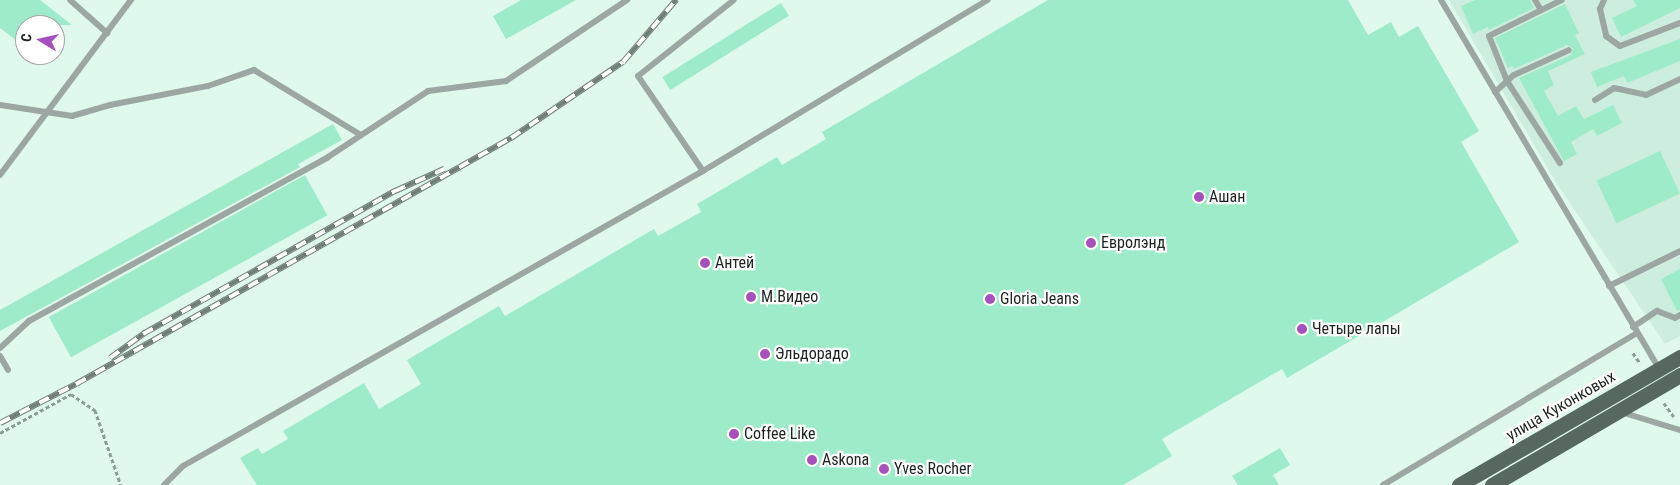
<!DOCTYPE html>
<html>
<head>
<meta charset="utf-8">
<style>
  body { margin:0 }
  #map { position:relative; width:1680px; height:485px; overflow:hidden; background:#e0f9ed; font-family:"Roboto Condensed",sans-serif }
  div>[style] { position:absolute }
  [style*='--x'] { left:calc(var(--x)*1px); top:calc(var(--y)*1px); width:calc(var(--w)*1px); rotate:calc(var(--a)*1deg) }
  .built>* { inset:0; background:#cdeede }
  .building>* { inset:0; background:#9debc9; transform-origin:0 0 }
  .path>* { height:2.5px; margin-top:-1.25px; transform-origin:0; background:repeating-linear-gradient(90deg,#8b9d94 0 4px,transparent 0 6.5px) }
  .lane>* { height:6px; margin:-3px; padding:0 3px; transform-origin:3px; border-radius:3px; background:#9ca6a2 }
  .primary>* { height:15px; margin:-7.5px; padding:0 7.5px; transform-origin:7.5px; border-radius:7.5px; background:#566860 }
  .rail>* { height:5.5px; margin-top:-2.75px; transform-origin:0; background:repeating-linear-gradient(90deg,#fff 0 11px,#707f77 0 22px); box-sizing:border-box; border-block:1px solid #707f77 }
  .dots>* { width:14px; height:14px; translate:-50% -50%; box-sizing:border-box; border:2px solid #fff; border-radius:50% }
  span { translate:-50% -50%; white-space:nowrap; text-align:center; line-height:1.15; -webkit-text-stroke:4.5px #fff; paint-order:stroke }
  .poi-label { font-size:16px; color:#1b241f }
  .left { translate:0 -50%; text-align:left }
  .street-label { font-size:16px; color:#1b241f }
  .north { position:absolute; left:15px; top:15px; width:50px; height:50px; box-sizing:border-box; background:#fff; border:1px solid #a4a7a5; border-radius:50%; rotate:279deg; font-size:14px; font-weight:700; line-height:20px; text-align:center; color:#1b241f }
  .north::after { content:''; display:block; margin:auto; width:18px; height:22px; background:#a650bd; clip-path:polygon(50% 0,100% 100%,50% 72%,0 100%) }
</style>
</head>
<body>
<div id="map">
  <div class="built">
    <div style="clip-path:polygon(1449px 0,1680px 0,1680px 336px,1665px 344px,1557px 184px)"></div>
  </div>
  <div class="building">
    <div style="clip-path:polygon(0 0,40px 0,72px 25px,25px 25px,25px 47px,0 28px)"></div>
    <div style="clip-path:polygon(521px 0,576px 0,506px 39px,493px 16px)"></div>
    <div style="clip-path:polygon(1048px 0,1348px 0,1368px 35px,1391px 22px,1399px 37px,1418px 26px,1479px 131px,1461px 142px,1519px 242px,1287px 378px,1282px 369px,1162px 439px,1172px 456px,1123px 485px,257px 485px,240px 458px,258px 448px,262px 454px,288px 439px,283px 431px,364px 383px,379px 409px,421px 384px,407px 360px,499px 306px,505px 316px,654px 229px,658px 236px,701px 212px,697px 204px,777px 157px,782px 165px,826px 139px,822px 132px)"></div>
    <div style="clip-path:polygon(1475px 0,1530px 0,1534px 8px,1489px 30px,1488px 27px,1473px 34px,1461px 6px)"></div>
    <div style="clip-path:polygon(1633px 0,1680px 0,1680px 8px,1621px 37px,1612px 18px,1637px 6px)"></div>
    <div style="left:781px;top:3px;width:15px;height:140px;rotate:58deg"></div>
    <div style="clip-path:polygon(1565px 4px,1579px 33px,1575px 35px,1585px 54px,1548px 71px,1554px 85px,1544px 91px,1558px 116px,1576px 106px,1584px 119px,1613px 105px,1622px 123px,1597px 136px,1593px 129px,1571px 142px,1577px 154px,1564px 161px,1519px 78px,1571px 55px,1573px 48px,1567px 45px,1514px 69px,1512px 66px,1508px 68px,1495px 38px)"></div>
    <div style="clip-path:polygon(1680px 39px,1680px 61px,1627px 83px,1624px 76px,1597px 87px,1591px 72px)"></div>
    <div style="clip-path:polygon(333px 124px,342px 140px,298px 164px,300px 167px,0 331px,0 310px)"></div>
    <div style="left:1660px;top:151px;width:47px;height:70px;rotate:65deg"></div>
    <div style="left:305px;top:175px;width:46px;height:293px;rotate:61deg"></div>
    <div style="clip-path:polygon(1680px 269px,1680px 310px,1677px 311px,1661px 279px)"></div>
    <div style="clip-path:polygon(1280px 448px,1290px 465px,1273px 475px,1279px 485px,1238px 485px,1232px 476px)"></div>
  </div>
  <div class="path">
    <div style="--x:1633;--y:353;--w:12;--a:55"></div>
    <div style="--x:1664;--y:403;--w:17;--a:54"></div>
    <div style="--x:0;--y:433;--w:81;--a:-28.8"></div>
    <div style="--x:71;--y:394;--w:29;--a:34"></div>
    <div style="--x:95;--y:410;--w:79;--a:70.9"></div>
  </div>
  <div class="lane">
    <div style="--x:70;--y:0;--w:50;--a:41.7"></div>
    <div style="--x:1441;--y:0;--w:429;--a:59.4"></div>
    <div style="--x:1535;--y:0;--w:12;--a:59"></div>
    <div style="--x:1604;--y:0;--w:10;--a:114"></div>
    <div style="--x:1600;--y:9;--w:28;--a:77"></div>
    <div style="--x:1606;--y:36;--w:17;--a:36"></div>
    <div style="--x:1620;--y:46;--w:64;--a:-21"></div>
    <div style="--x:1495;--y:92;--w:25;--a:-42"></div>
    <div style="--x:1514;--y:75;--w:60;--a:-24.4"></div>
    <div style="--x:1595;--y:100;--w:22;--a:-32"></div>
    <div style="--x:1614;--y:88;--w:33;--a:12"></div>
    <div style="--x:1646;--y:95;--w:38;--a:-25"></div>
    <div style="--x:0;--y:105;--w:73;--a:8.7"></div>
    <div style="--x:72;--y:116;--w:40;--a:-16"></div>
    <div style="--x:110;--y:105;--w:100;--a:-11"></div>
    <div style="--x:208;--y:86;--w:49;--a:-19.2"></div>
    <div style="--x:254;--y:70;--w:125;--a:31.3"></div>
    <div style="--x:1560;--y:163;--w:98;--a:-122.9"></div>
    <div style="--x:1507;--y:81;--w:48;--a:-111.8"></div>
    <div style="--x:1489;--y:36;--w:81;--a:-26.3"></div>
    <div style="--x:703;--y:171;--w:332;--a:-31"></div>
    <div style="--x:0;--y:175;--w:219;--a:-53.2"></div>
    <div style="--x:1609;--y:286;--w:79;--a:-26.2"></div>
    <div style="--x:1633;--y:327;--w:29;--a:-34"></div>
    <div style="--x:1657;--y:311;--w:19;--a:21"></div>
    <div style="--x:1675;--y:318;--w:6;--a:-31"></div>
    <div style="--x:0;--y:348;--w:40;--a:-43"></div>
    <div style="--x:29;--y:321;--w:341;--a:-28.7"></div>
    <div style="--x:328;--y:157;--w:120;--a:-33.4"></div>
    <div style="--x:428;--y:91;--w:79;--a:-7.3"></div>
    <div style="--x:506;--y:81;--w:146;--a:-33.8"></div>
    <div style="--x:0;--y:356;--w:16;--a:60"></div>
    <div style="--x:1621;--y:412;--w:62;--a:17"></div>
    <div style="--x:164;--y:485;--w:27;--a:-45"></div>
    <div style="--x:183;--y:466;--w:598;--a:-29.57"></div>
    <div style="--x:703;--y:171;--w:115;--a:-124.4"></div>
    <div style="--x:638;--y:76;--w:122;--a:-38.4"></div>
    <div style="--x:1383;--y:485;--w:296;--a:-30.9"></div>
  </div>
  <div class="primary">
    <div style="--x:1459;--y:485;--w:255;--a:-30.1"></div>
    <div style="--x:1492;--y:485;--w:218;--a:-30.3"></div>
  </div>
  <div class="rail">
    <div style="--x:110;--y:358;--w:41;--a:-36"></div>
    <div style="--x:143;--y:334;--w:290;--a:-29.6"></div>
    <div style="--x:395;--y:191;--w:54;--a:-24.2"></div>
    <div style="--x:0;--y:423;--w:85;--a:-27.2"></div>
    <div style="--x:76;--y:384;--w:500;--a:-29.5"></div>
    <div style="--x:511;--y:138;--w:135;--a:-34.2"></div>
    <div style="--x:623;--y:62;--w:82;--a:-49.5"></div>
  </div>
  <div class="dots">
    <div style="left:1199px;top:197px;background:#a650bd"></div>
    <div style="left:1091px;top:243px;background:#a650bd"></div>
    <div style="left:705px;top:263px;background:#a650bd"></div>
    <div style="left:751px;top:297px;background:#a650bd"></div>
    <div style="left:990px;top:299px;background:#a650bd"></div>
    <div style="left:1302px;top:329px;background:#a650bd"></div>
    <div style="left:765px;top:354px;background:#a650bd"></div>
    <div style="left:734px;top:434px;background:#a650bd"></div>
    <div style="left:812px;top:460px;background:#a650bd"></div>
    <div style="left:884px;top:469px;background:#a650bd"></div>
  </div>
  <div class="poi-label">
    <span class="left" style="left:1209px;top:197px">Ашан</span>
    <span class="left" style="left:1101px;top:243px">Евролэнд</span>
    <span class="left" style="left:715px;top:263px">Антей</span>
    <span class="left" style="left:761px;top:297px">М.Видео</span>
    <span class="left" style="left:1000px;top:299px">Gloria Jeans</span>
    <span class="left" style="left:1312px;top:329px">Четыре лапы</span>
    <span class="left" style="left:775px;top:354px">Эльдорадо</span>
    <span class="left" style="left:744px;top:434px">Coffee Like</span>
    <span class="left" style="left:822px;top:460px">Askona</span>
    <span class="left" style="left:894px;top:469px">Yves Rocher</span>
  </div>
  <div class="street-label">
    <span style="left:1561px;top:406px;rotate:-30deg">улица Куконковых</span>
  </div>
  <div class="north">С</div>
</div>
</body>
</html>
